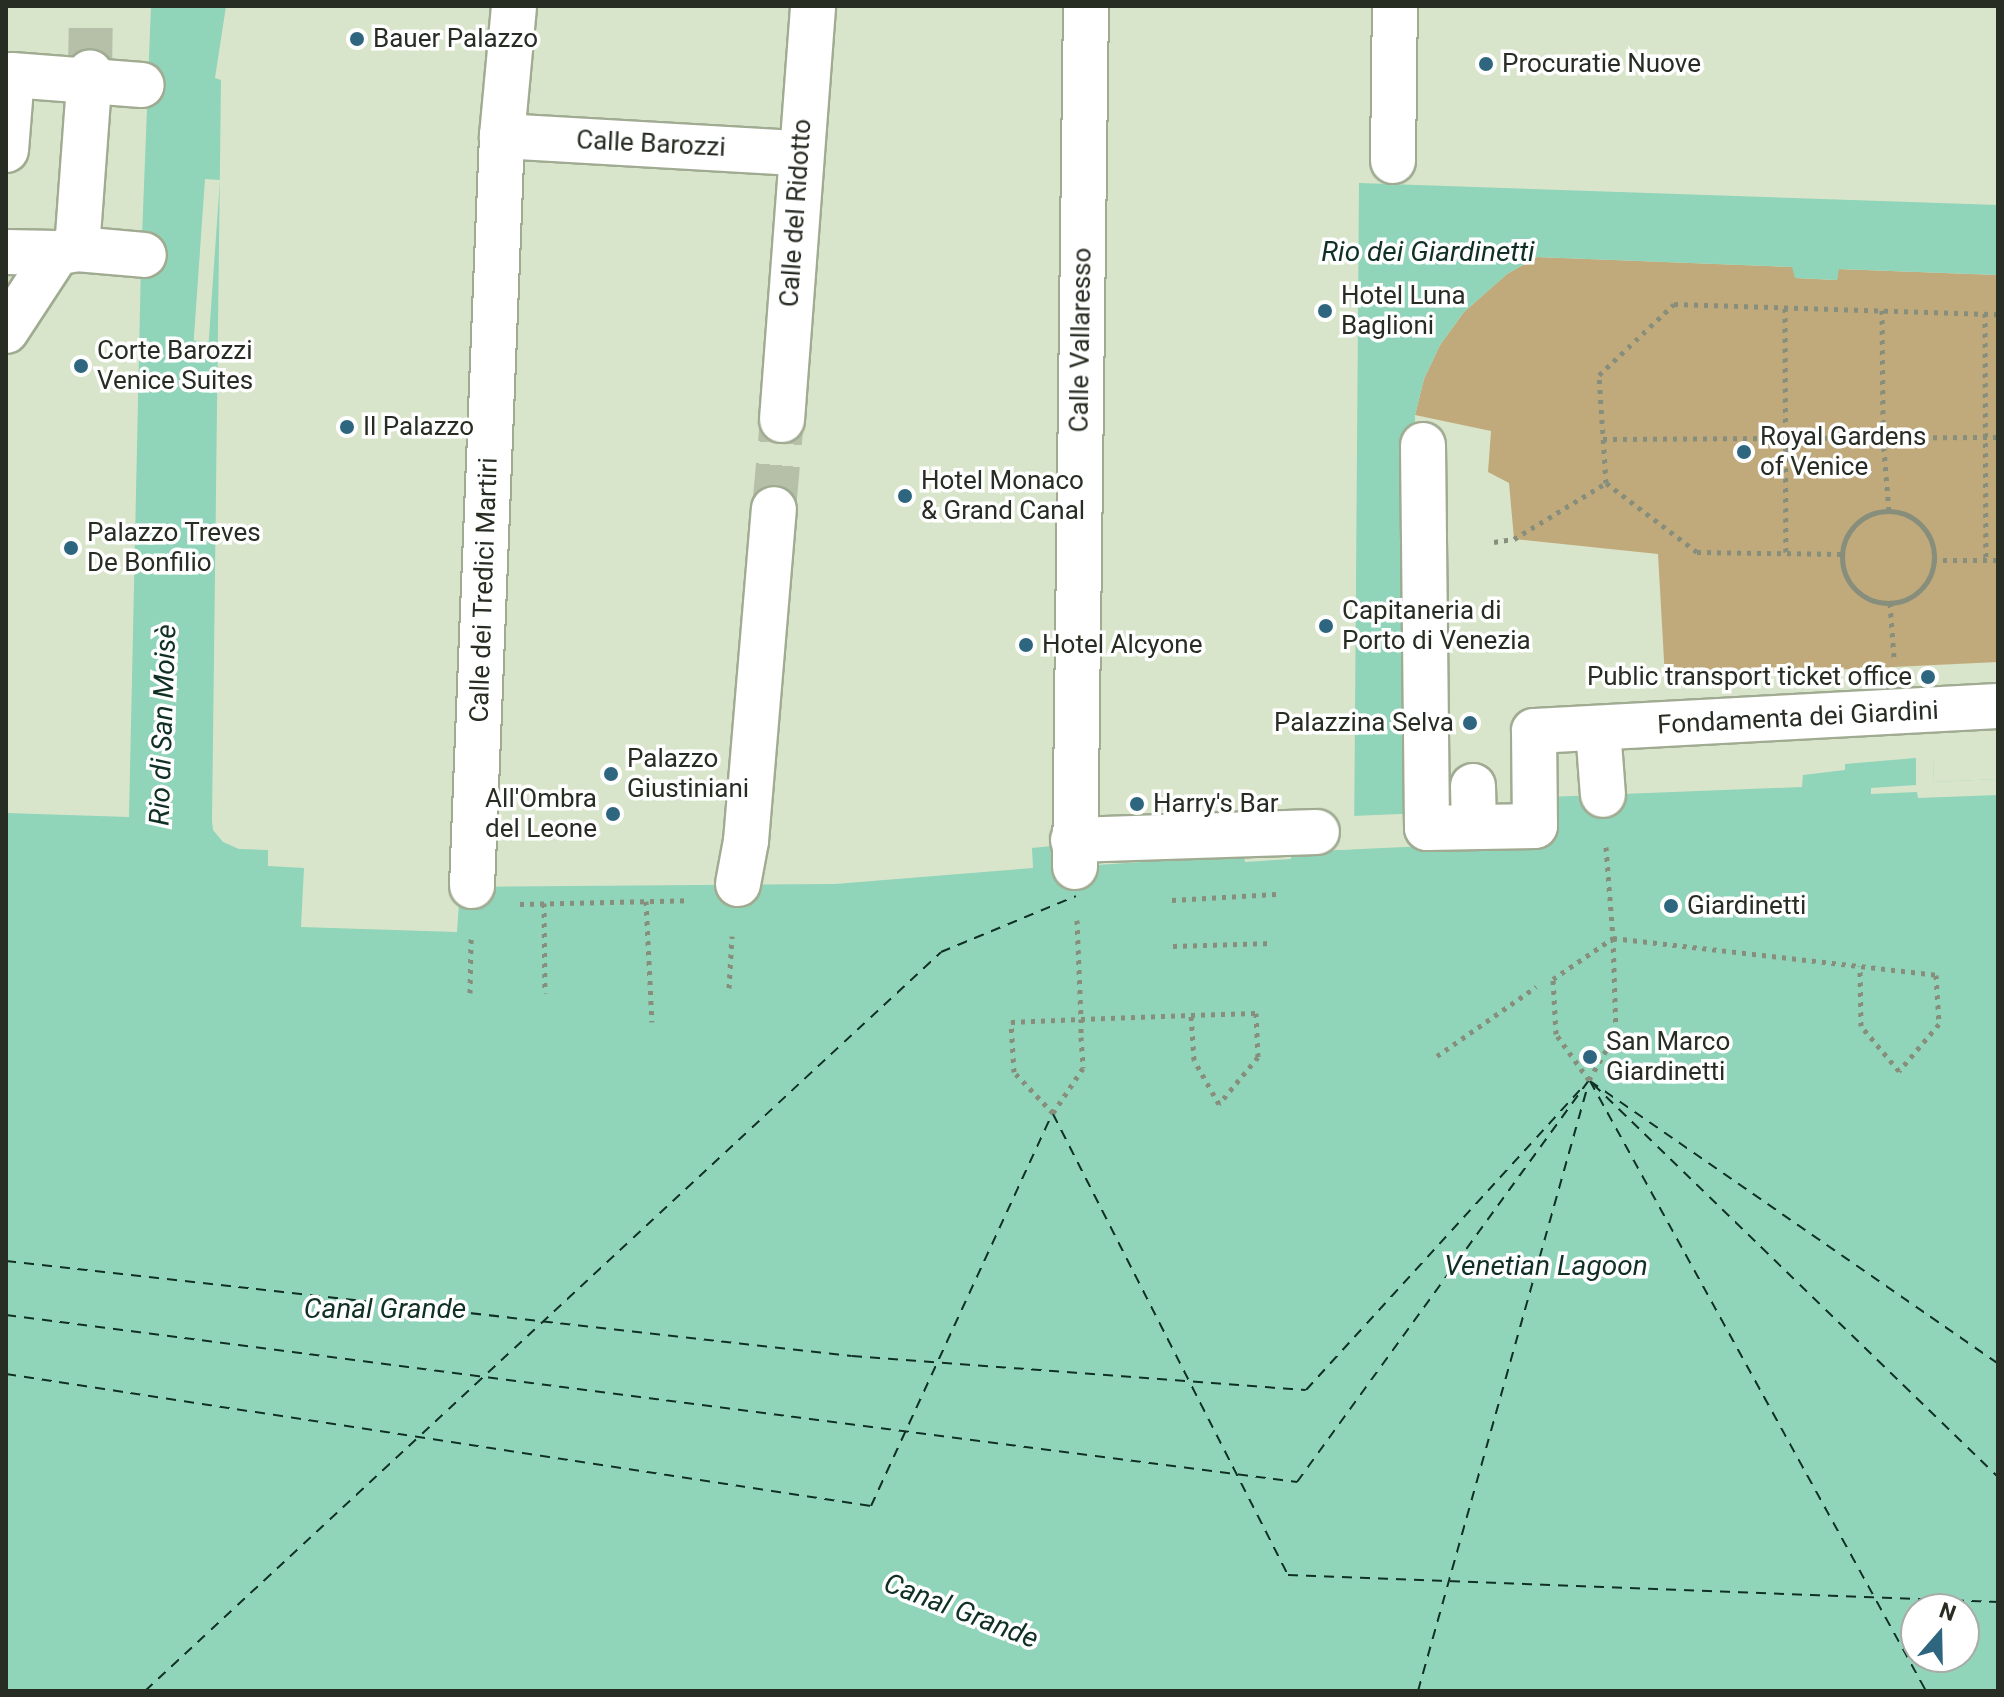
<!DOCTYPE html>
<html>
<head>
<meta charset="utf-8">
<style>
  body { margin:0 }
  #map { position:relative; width:2004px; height:1697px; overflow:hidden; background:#d9e5ca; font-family:Roboto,sans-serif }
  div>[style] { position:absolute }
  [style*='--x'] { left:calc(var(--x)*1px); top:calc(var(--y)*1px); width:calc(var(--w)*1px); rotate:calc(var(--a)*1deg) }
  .green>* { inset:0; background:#c0aa7b }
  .water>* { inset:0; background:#90d4ba }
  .pier>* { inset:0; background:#d9e5ca; transform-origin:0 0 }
  .ferry>* { height:2px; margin-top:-1px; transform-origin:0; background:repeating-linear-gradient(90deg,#103026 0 10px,transparent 0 18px) }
  .street-tunnel>* { height:44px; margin-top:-22px; transform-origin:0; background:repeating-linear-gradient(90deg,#b6c0a9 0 44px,transparent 0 66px) }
  .path>* { height:5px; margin-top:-2.5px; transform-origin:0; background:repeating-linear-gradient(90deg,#878f7c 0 4px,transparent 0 10px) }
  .path>.ring { margin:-2.5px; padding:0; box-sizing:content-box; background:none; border:5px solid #878f7c; border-radius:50% }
  .roads { filter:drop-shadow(2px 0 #a0ab92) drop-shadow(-2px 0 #a0ab92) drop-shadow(0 2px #a0ab92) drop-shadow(0 -2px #a0ab92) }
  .street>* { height:44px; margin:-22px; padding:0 22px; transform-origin:22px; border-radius:22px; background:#fff }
  .dots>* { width:22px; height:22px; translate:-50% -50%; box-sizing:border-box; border:4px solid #fff; border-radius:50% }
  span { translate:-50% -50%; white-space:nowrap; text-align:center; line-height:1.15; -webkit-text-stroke:7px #fff; paint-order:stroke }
  .poi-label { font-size:26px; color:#282d23 }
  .left { translate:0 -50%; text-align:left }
  .right { translate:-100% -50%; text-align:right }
  .street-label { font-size:26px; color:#282d23 }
  .water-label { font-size:28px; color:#103026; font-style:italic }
  .frame { position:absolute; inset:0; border:8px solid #282d23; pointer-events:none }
  .north { position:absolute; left:1900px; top:1593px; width:80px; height:80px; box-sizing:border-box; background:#fff; border:2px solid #a9aba7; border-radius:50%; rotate:20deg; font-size:22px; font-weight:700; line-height:32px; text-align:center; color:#282d23 }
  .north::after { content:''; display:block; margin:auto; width:28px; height:36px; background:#2e6680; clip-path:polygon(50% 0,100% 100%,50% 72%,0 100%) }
</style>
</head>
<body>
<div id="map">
  <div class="green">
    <div style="clip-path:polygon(1537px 257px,1793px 267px,1796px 278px,1837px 280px,1838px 269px,1998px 275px,1998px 662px,1665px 678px,1658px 554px,1514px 539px,1509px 483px,1488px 472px,1491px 431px,1415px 415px,1424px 379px,1440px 345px,1464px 312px,1507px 274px)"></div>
  </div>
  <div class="water">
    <div style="clip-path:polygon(evenodd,151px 6px,226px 6px,215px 78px,221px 80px,212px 821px,213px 830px,223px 842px,239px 849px,268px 850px,268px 866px,304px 868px,301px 927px,457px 932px,460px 887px,835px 884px,1033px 868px,1032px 848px,1052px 846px,1053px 868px,1244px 855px,1245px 862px,1291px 859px,1291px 852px,1354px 849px,1359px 183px,1998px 205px,1998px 275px,1839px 269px,1837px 280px,1795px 278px,1792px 267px,1537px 257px,1507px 274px,1464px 312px,1440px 345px,1424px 379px,1415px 415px,1421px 847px,1547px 797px,1802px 787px,1803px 775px,1845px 770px,1845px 764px,1916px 758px,1933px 758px,1934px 782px,1998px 779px,1998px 1691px,6px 1691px,6px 813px,129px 817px,141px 262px,151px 6px,1916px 1609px,1964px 1609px,1964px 1657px,1916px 1657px,1916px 1609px)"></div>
  </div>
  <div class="pier">
    <div style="left:205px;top:179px;width:15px;height:162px;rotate:4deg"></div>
    <div style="clip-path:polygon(1916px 758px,1933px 758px,1934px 782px,1998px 779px,1998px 795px,1918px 798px,1917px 792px,1871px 794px,1871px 788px,1916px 785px)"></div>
    <div style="clip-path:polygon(1424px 813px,1427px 846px,1318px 851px,1318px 847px,1351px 846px,1352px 816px)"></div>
  </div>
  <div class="ferry">
    <div style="--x:1590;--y:1081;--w:696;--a:61.15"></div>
    <div style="--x:1590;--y:1081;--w:496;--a:34.7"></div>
    <div style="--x:1593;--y:1084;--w:564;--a:44.14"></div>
    <div style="--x:1053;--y:1114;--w:517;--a:62.99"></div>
    <div style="--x:1288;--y:1575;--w:711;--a:2.18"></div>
    <div style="--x:6;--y:1261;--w:851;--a:6.41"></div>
    <div style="--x:852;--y:1356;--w:455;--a:4.3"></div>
    <div style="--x:1306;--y:1390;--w:406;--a:-47.6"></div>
    <div style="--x:6;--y:1315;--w:1302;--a:7.37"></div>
    <div style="--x:1297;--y:1482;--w:497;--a:-54"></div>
    <div style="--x:6;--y:1374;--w:875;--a:8.68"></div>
    <div style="--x:871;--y:1506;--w:433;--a:-65.2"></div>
    <div style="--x:145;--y:1691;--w:1086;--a:-42.87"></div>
    <div style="--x:941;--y:952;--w:146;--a:-22.5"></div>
    <div style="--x:1418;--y:1691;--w:629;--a:-74.33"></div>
  </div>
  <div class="street-tunnel">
    <div style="--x:90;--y:72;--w:66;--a:-89.1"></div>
    <div style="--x:774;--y:509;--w:89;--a:-84.9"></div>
  </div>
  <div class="path">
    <div style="--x:1785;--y:308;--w:246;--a:89.8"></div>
    <div style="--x:1882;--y:310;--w:127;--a:89.5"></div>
    <div style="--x:1883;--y:437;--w:74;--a:85.4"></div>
    <div style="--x:1985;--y:313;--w:247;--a:89.8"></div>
    <div style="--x:1603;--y:439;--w:395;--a:-0.3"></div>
    <div class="ring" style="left:1842px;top:511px;width:87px;height:87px"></div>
    <div style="--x:1494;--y:542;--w:20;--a:-9"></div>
    <div style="--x:1514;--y:539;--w:108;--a:-31.3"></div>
    <div style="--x:1841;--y:554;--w:144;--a:-179.2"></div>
    <div style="--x:1697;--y:552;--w:114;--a:-142.8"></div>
    <div style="--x:1606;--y:483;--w:108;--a:-93.7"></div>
    <div style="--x:1599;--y:375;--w:103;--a:-43.4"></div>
    <div style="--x:1674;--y:304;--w:324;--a:1.8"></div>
    <div style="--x:1933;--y:560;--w:65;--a:0"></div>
    <div style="--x:1890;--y:603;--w:55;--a:85.8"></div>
    <div style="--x:1606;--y:847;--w:91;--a:85.6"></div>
    <div style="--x:1613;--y:938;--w:95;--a:88.2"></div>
    <div style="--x:1616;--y:1033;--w:54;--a:119.9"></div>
    <div style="--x:1589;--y:1080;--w:57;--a:-125.7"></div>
    <div style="--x:1556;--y:1034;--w:55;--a:-93.1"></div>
    <div style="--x:1553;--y:979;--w:73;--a:-34.3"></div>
    <div style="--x:1613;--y:938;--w:325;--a:6.5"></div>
    <div style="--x:1936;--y:975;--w:49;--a:86.5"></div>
    <div style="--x:1939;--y:1024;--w:62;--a:130.4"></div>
    <div style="--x:1899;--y:1071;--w:59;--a:-130.2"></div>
    <div style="--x:1861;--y:1026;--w:60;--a:-91"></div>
    <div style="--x:1172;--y:900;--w:105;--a:-3.3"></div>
    <div style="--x:646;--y:901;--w:121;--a:87.2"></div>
    <div style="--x:544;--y:903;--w:90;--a:89.4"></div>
    <div style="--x:520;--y:904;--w:170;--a:-1.3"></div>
    <div style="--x:1077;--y:920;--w:99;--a:87.7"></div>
    <div style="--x:1081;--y:1019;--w:18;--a:90"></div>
    <div style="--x:1081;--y:1037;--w:31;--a:86"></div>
    <div style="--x:1083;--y:1068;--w:54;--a:123.7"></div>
    <div style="--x:1053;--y:1113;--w:57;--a:-133.6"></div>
    <div style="--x:1014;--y:1072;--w:50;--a:-93.4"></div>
    <div style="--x:1011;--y:1022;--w:70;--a:-2.5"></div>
    <div style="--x:1081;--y:1019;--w:110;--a:-2.1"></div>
    <div style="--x:1191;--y:1015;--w:65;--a:-1.8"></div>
    <div style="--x:1256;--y:1013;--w:44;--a:87.4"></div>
    <div style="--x:1258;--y:1057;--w:61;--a:129.7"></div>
    <div style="--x:1219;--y:1104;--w:51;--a:-119.6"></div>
    <div style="--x:1194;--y:1060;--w:45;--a:-93.8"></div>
    <div style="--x:1173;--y:946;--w:99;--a:-1.7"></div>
    <div style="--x:729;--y:988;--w:52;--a:-86.7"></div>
    <div style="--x:470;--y:993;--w:54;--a:-88.9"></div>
    <div style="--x:1437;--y:1056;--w:121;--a:-34.9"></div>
  </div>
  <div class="roads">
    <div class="street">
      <div style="--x:502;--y:136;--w:298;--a:3.3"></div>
      <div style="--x:6;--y:150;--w:75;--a:-85.4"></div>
      <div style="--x:12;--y:75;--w:130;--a:4.4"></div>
      <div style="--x:1393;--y:161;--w:155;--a:-89.3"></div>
      <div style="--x:77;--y:249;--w:177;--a:-85.8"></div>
      <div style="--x:6;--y:252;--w:51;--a:1.1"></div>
      <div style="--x:57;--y:253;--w:20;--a:-11"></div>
      <div style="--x:77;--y:249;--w:67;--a:5.1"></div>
      <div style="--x:6;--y:331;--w:93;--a:-56.8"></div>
      <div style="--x:782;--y:420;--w:415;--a:-85.7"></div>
      <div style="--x:1423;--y:445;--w:383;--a:89.4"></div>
      <div style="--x:1427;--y:828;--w:108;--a:-1.1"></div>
      <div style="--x:1535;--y:826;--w:95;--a:-90.6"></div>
      <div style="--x:1534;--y:731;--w:465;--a:-3.1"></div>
      <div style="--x:1598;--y:729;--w:66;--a:85.7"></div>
      <div style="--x:1473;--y:786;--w:41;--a:88.6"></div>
      <div style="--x:1073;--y:840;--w:244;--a:-1.9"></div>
      <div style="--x:1075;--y:867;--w:861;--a:-89.27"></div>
      <div style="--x:738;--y:884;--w:44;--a:-79.5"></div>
      <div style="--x:746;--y:841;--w:333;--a:-85.2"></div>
      <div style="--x:472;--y:886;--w:751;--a:-87.71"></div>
      <div style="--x:502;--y:136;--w:131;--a:-84.7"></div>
    </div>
  </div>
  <div class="dots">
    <div style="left:357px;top:39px;background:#2e6680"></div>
    <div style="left:1486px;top:64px;background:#2e6680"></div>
    <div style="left:1325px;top:311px;background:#2e6680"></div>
    <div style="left:81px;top:366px;background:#2e6680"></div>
    <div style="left:347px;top:427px;background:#2e6680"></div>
    <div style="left:1744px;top:452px;background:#2e6680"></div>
    <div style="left:905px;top:496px;background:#2e6680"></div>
    <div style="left:71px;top:548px;background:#2e6680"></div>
    <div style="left:1326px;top:626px;background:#2e6680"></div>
    <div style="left:1026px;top:645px;background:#2e6680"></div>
    <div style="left:1928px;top:677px;background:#2e6680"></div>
    <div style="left:1470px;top:723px;background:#2e6680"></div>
    <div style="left:611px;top:774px;background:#2e6680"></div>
    <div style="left:1137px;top:804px;background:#2e6680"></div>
    <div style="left:613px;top:814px;background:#2e6680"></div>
    <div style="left:1671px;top:906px;background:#2e6680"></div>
    <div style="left:1590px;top:1057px;background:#2e6680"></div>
  </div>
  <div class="poi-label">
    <span class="left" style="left:373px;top:39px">Bauer Palazzo</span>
    <span class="left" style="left:1502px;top:64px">Procuratie Nuove</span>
    <span class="left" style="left:1341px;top:311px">Hotel Luna<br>Baglioni</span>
    <span class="left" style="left:97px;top:366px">Corte Barozzi<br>Venice Suites</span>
    <span class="left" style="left:363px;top:427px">Il Palazzo</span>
    <span class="left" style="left:1760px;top:452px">Royal Gardens<br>of Venice</span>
    <span class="left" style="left:921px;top:496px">Hotel Monaco<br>&amp; Grand Canal</span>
    <span class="left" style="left:87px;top:548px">Palazzo Treves<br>De Bonfilio</span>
    <span class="left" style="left:1342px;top:626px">Capitaneria di<br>Porto di Venezia</span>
    <span class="left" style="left:1042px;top:645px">Hotel Alcyone</span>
    <span class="right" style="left:1912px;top:677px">Public transport ticket office</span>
    <span class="right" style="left:1454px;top:723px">Palazzina Selva</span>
    <span class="left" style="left:627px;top:774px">Palazzo<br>Giustiniani</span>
    <span class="right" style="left:597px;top:814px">All'Ombra<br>del Leone</span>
    <span class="left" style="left:1153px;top:804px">Harry's Bar</span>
    <span class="left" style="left:1687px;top:906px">Giardinetti</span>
    <span class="left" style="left:1606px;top:1057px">San Marco<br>Giardinetti</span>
  </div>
  <div class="street-label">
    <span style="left:651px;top:144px;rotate:3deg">Calle Barozzi</span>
    <span style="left:796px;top:213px;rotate:-86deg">Calle del Ridotto</span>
    <span style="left:1081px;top:340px;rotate:-89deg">Calle Vallaresso</span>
    <span style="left:484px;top:590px;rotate:-88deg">Calle dei Tredici Martiri</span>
    <span style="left:1798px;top:718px;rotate:-3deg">Fondamenta dei Giardini</span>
  </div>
  <div class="water-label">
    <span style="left:1428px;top:252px">Rio dei Giardinetti</span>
    <span style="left:163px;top:725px;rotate:-88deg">Rio di San Moisè</span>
    <span style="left:1546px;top:1266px">Venetian Lagoon</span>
    <span style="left:385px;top:1309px">Canal Grande</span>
    <span style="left:961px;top:1611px;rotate:21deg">Canal Grande</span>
  </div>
  <div class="frame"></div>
  <div class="north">N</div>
</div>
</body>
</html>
